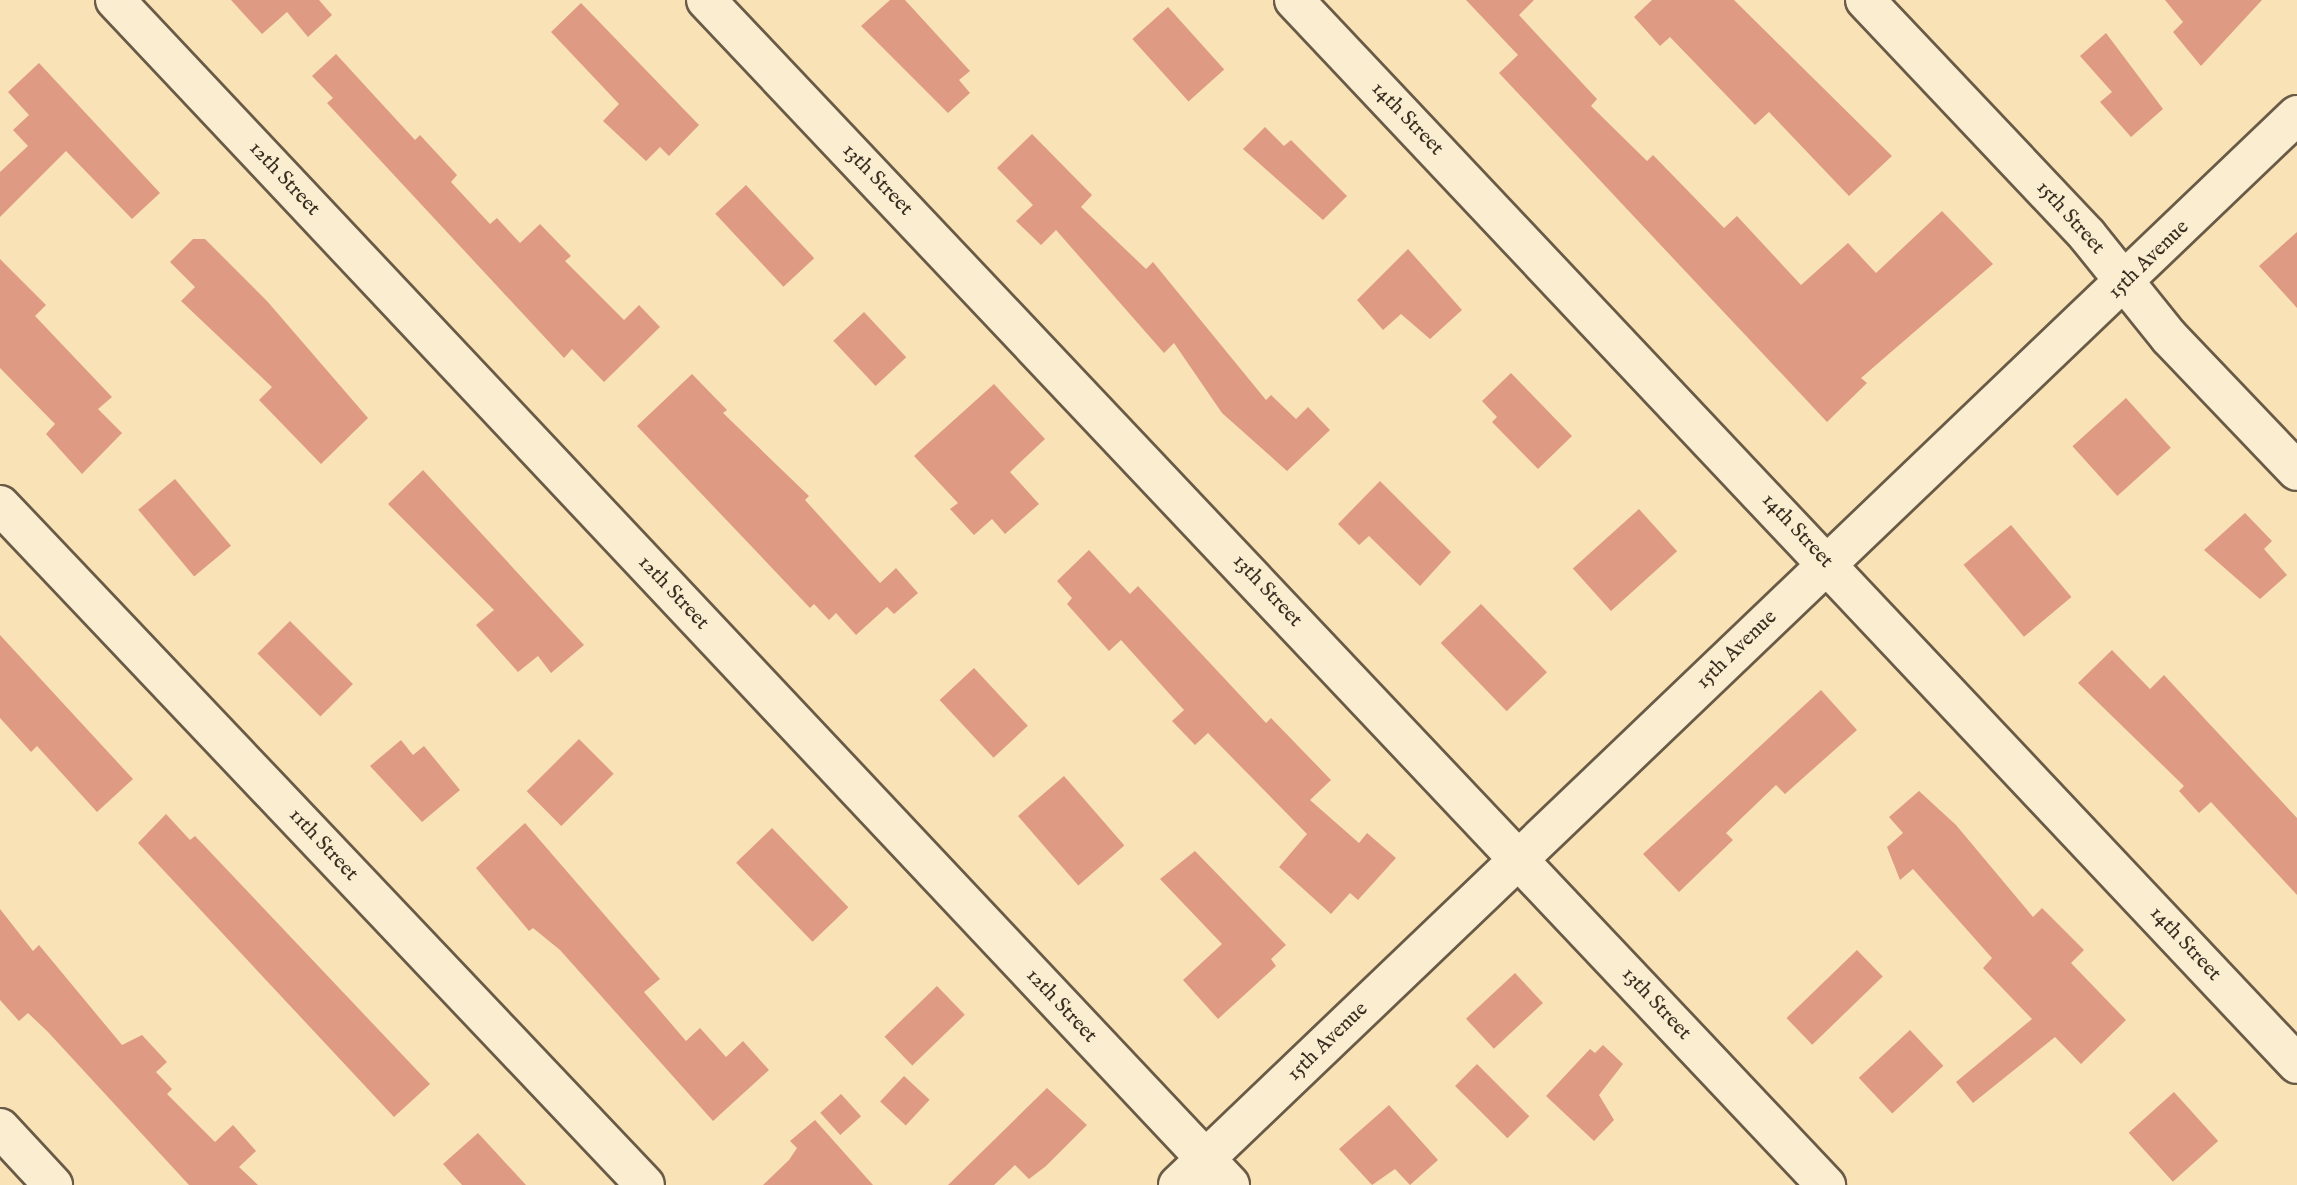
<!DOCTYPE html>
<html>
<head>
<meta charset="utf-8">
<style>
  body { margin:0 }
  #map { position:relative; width:2297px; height:1185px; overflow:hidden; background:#f9e3b6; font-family:"IM FELL English",serif }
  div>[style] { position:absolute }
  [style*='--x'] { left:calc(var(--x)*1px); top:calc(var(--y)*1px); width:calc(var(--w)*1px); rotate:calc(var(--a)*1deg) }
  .building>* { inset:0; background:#de9a83; transform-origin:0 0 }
  .roads { filter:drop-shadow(2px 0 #695b47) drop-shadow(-2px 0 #695b47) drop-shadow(0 2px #695b47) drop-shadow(0 -2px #695b47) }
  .minor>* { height:38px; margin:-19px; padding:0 19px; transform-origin:19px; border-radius:19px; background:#fbedd0 }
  span { translate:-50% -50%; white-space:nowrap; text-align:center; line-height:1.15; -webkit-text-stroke:7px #fbedd0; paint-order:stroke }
  .street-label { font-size:21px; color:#392e22 }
</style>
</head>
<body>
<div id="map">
  <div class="building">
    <div style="clip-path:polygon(231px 0,319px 0,332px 15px,308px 37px,287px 12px,262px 34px)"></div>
    <div style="clip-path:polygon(890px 0,905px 0,970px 71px,959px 80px,970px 93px,948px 113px,861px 26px)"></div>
    <div style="clip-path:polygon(1466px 0,1534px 0,1519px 15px,1597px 99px,1591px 106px,1647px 161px,1653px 155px,1724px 228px,1737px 216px,1801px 285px,1848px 243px,1876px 273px,1942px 211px,1993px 264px,1861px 378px,1867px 383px,1827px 422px,1499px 73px,1518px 55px)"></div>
    <div style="clip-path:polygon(1652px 0,1734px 0,1892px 156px,1849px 196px,1769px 112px,1755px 125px,1670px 37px,1660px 46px,1634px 17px)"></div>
    <div style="clip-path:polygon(2165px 0,2262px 0,2201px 66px,2173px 32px,2183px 22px)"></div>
    <div style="clip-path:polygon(581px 3px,699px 125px,669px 156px,660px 147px,646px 161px,603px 121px,619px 104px,551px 32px)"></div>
    <div style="left:1168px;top:7px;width:84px;height:48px;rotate:48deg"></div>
    <div style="clip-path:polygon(2106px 33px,2163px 109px,2131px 137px,2100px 102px,2112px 92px,2080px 56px)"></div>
    <div style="clip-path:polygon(336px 54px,415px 140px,420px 135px,457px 175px,451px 182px,490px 224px,497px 218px,520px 243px,540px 224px,571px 256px,565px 261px,624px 320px,639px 305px,660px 327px,604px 382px,572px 349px,564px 358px,327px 103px,333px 98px,312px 76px)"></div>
    <div style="clip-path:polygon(39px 63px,160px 193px,132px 219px,66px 151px,0 217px,0 172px,28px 146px,13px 130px,29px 115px,8px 92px)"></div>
    <div style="clip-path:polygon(1265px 127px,1284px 146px,1291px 140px,1347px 196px,1323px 220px,1243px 149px)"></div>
    <div style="clip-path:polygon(1032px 134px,1092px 195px,1081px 207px,1146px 269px,1153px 262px,1266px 400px,1271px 395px,1296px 419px,1308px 407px,1330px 430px,1287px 471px,1222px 413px,1174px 343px,1164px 353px,1056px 230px,1041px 245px,1016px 221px,1033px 205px,997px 168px)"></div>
    <div style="left:746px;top:185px;width:100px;height:42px;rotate:47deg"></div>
    <div style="clip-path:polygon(2297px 232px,2297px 308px,2259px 266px)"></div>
    <div style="clip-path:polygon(193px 239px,205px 239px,267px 301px,368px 418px,321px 464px,259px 400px,272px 387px,181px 301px,195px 287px,170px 262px)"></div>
    <div style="clip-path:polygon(1408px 249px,1462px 310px,1430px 339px,1401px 314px,1383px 330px,1357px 300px)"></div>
    <div style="clip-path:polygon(0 259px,46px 305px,35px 316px,112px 397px,98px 409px,122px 433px,82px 474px,46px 434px,55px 424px,0 368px)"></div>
    <div style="left:864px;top:312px;width:62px;height:42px;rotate:47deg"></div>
    <div style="clip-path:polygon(1511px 373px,1572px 436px,1538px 469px,1492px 422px,1497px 417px,1482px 401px)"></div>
    <div style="clip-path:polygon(692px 374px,727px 410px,723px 413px,809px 496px,805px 500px,880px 583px,896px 568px,918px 593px,894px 614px,887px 607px,856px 635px,836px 613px,829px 620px,814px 604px,810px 608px,637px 426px)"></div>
    <div style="clip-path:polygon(994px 384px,1045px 439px,1010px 472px,1039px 504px,1005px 534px,992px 519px,974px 535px,950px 509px,958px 503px,914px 456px)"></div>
    <div style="left:2126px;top:398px;width:67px;height:72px;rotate:48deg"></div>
    <div style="clip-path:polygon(423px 470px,584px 645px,551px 673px,538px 656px,518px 672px,476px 625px,494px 610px,388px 504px)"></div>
    <div style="left:175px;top:479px;width:87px;height:48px;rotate:50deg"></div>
    <div style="clip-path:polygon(1380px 481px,1451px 552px,1420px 586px,1369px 536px,1359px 545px,1338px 524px)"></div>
    <div style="left:1639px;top:509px;width:57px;height:89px;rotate:48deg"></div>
    <div style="clip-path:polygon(2245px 513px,2272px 541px,2264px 549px,2287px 575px,2260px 599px,2204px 550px)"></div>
    <div style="left:2011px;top:525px;width:94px;height:62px;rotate:50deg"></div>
    <div style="clip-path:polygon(1089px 550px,1130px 594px,1138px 586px,1266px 723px,1271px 718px,1331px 780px,1310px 800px,1359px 843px,1367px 833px,1396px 858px,1358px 900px,1350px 893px,1331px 914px,1279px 867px,1307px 834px,1208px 733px,1195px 745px,1172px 721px,1184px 710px,1121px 640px,1109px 651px,1067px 604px,1072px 598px,1057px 581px)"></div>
    <div style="left:1481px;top:604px;width:95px;height:56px;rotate:46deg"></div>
    <div style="left:290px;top:621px;width:89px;height:46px;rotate:45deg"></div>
    <div style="clip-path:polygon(0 635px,133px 779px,97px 812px,37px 746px,31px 752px,0 718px)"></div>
    <div style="clip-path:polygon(2112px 650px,2150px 689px,2164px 675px,2297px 818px,2297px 895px,2211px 802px,2199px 813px,2179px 791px,2184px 786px,2078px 683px)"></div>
    <div style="left:974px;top:668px;width:79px;height:47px;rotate:47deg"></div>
    <div style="clip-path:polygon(1821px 690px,1857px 730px,1785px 794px,1776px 785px,1726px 833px,1733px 840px,1679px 892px,1643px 854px)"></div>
    <div style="left:579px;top:739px;width:49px;height:74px;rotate:45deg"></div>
    <div style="clip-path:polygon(401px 740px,413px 755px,424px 746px,460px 790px,422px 822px,370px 766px)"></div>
    <div style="left:1064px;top:776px;width:92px;height:61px;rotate:49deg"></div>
    <div style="clip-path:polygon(1919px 791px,1956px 825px,2033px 917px,2042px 908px,2084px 950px,2071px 963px,2126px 1020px,2081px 1064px,2055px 1037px,1973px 1103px,1956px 1082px,2032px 1019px,1983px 968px,1992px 958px,1913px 869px,1900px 880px,1887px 847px,1903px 833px,1889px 817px)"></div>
    <div style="clip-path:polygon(166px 814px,190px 840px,195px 836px,430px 1084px,394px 1117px,138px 843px)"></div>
    <div style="clip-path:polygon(525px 823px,660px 979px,644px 992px,686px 1041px,700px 1028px,726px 1057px,743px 1041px,769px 1070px,713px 1121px,560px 950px,533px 928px,529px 931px,476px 868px)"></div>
    <div style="left:772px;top:828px;width:110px;height:50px;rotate:46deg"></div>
    <div style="clip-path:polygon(1195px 851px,1286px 945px,1271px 959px,1276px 966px,1218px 1019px,1183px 980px,1222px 944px,1160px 879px)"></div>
    <div style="clip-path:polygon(0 909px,33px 951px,39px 945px,122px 1045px,142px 1035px,167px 1062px,156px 1072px,172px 1089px,167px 1094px,215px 1142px,233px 1125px,256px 1151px,239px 1167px,258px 1185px,189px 1185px,48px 1032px,28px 1013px,19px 1021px,0 1000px)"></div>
    <div style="left:1857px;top:950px;width:37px;height:98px;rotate:46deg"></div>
    <div style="left:1515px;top:973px;width:41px;height:67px;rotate:47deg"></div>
    <div style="left:937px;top:986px;width:40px;height:73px;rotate:46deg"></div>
    <div style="left:1910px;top:1030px;width:49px;height:70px;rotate:47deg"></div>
    <div style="clip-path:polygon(1603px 1045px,1623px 1064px,1599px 1095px,1614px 1120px,1594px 1141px,1546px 1096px,1590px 1049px,1595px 1053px)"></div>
    <div style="left:1477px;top:1064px;width:74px;height:31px;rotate:45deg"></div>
    <div style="left:904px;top:1076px;width:35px;height:35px;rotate:43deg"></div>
    <div style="clip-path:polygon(1047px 1088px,1087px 1125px,1046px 1166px,1029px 1179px,1015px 1165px,994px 1185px,948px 1185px)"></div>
    <div style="left:2174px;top:1092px;width:66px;height:61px;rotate:48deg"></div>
    <div style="left:841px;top:1094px;width:30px;height:28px;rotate:48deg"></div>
    <div style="clip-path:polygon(1389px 1105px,1438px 1160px,1410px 1185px,1395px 1169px,1372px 1185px,1339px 1149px)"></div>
    <div style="clip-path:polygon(815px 1120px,873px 1185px,763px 1185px,789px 1160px,797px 1148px,790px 1141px)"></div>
    <div style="clip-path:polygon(478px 1133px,526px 1185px,462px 1185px,443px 1164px)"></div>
  </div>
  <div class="roads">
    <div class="minor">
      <div style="--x:115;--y:0;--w:1627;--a:46.74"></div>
      <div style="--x:706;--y:0;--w:1631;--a:46.62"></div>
      <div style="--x:1294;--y:0;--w:1462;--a:46.69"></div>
      <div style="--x:1865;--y:0;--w:323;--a:46.6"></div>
      <div style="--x:2087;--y:235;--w:131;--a:51.2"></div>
      <div style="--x:2169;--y:337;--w:185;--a:46.3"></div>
      <div style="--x:0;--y:505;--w:937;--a:46.51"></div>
      <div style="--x:0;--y:1128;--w:78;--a:47.1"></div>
      <div style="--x:1178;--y:1185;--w:1548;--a:-43.72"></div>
    </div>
  </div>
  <div class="street-label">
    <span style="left:1407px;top:119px;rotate:46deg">14th Street</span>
    <span style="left:284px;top:179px;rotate:47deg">12th Street</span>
    <span style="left:877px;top:180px;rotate:46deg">13th Street</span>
    <span style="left:2070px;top:218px;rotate:48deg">15th Street</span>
    <span style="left:2149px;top:260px;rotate:-44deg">15th Avenue</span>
    <span style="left:1797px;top:531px;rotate:47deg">14th Street</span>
    <span style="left:1267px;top:591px;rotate:47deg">13th Street</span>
    <span style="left:673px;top:593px;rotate:47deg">12th Street</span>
    <span style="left:1737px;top:650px;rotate:-44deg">15th Avenue</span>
    <span style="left:323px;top:845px;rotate:47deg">11th Street</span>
    <span style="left:2185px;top:944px;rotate:47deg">14th Street</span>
    <span style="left:1656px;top:1004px;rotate:47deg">13th Street</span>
    <span style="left:1061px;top:1006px;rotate:47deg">12th Street</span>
    <span style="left:1328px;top:1042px;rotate:-44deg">15th Avenue</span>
  </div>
</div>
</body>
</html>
